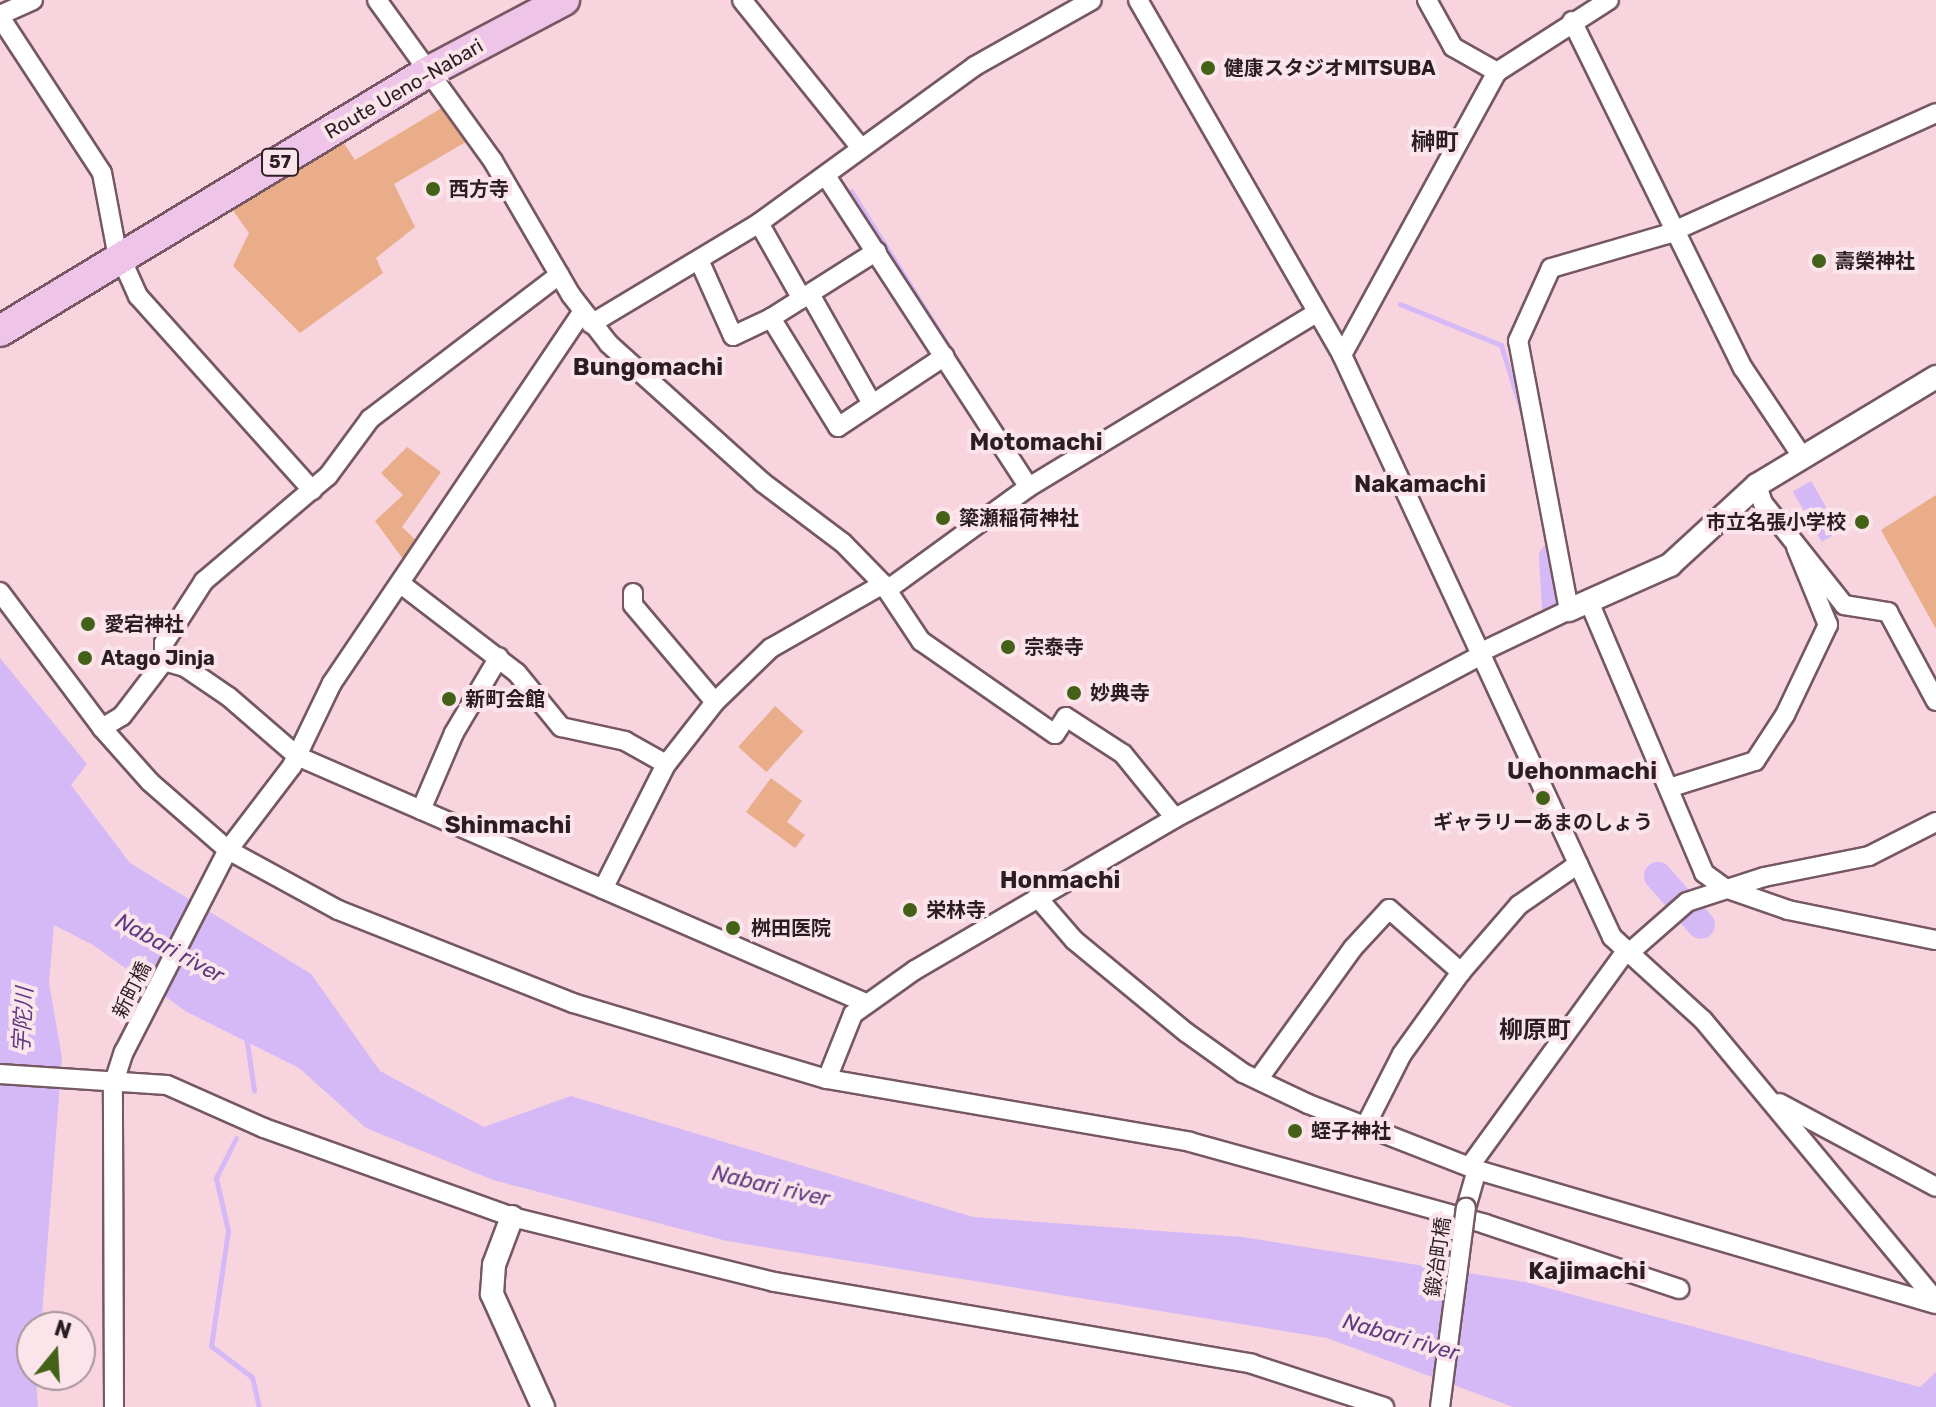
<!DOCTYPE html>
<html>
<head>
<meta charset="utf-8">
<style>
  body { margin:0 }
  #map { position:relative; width:1936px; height:1407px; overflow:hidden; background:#f7d4de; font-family:Rubik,"Noto Sans JP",sans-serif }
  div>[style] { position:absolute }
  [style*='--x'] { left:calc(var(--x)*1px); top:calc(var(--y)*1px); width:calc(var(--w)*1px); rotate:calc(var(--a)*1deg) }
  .green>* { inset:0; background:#e9ad8a; transform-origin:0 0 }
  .water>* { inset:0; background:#d5b8f6; transform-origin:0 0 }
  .stream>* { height:5px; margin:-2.5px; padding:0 2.5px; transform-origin:2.5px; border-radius:2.5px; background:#d5b8f6 }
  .river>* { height:28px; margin:-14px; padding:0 14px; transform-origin:14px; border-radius:14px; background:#d5b8f6 }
  .roads { filter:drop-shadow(2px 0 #755861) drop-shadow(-2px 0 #755861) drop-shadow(0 2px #755861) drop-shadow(0 -2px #755861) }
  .minor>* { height:18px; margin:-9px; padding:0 9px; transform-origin:9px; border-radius:9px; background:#fff }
  .tertiary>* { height:22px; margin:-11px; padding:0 11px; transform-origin:11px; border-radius:11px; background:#fff }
  .primary>* { height:30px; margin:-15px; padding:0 15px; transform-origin:15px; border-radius:15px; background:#eec4e8 }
  .bridges { filter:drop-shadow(2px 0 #755861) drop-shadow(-2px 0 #755861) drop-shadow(0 2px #755861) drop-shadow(0 -2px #755861) }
  .minor-bridge>* { height:18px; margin:-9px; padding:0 9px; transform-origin:9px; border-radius:9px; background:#fff }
  .dots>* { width:22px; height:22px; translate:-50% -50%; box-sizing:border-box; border:4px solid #fbe5eb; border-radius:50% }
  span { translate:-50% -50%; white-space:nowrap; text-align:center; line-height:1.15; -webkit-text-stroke:8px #fbe5eb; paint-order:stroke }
  .shield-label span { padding:2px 6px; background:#fbe5eb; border:2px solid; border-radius:6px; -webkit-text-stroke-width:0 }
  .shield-label { font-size:18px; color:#2b1e22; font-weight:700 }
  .poi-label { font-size:20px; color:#2b1e22; font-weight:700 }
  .left { translate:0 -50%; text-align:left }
  .right { translate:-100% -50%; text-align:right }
  .street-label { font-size:20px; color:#2b1e22 }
  .water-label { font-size:22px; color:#5f3a82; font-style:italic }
  .quarter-label { font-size:24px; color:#2b1e22; font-weight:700 }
  .north { position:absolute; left:16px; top:1311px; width:80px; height:80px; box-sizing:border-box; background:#fbe5eb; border:2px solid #a8959b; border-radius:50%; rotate:18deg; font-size:22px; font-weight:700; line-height:32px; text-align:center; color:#2b1e22 }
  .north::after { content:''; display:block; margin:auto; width:28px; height:36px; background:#436218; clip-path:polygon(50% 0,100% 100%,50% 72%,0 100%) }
</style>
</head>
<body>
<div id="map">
  <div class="green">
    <div style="clip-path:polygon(445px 106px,469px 140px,394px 184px,415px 227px,376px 258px,383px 273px,300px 333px,233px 266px,249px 233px,232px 209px,341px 139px,355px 160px)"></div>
    <div style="clip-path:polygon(407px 447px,441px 472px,402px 527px,422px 546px,406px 563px,375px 521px,403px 495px,381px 473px)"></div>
    <div style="clip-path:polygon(1936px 495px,1936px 629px,1881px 530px)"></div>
    <div style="left:775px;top:706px;width:38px;height:55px;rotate:42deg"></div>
    <div style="clip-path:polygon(771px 778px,802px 801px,787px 822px,805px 835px,795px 848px,746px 812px)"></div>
  </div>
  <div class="water">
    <div style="left:1811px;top:481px;width:58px;height:21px;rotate:60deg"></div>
    <div style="clip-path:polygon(0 658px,87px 764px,71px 785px,130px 863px,311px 974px,380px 1071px,484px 1127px,571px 1096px,973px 1217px,1242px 1237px,1525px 1282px,1920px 1387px,1936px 1372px,1936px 1407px,1513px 1407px,1327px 1338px,727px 1241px,493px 1180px,366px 1128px,299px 1068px,187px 1012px,93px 945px,54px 925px,49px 983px,62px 1058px,41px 1327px,32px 1327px,38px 1407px,0 1407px)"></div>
  </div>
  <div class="stream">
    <div style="--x:851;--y:191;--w:203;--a:57.9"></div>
    <div style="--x:1400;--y:304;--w:109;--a:22.1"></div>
    <div style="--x:1501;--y:345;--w:81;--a:72.7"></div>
    <div style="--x:246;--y:1036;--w:55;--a:81.6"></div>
    <div style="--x:236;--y:1138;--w:45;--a:116.6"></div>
    <div style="--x:216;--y:1178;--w:54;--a:77.2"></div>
    <div style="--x:228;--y:1231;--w:116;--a:98.4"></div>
    <div style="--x:211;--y:1346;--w:51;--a:37.1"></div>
    <div style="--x:252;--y:1377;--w:31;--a:77"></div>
  </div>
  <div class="river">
    <div style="--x:1553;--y:557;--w:51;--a:86.6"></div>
    <div style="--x:1658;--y:876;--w:65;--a:48.7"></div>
  </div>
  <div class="roads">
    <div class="minor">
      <div style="--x:377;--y:0;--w:198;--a:54.2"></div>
      <div style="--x:493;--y:161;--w:155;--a:59.8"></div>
      <div style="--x:571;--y:295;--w:62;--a:52.2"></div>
      <div style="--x:609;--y:344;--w:206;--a:42"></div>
      <div style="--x:762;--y:482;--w:101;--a:37"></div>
      <div style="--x:843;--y:543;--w:57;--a:45.7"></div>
      <div style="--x:883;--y:584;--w:69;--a:56.3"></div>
      <div style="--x:921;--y:641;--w:163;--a:34.8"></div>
      <div style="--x:1055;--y:734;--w:20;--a:-57"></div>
      <div style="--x:1066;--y:717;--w:68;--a:33"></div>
      <div style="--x:1123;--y:754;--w:82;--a:50.9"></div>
      <div style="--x:742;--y:0;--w:190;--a:51.2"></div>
      <div style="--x:1138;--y:0;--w:409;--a:60.1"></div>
      <div style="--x:1342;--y:355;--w:642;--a:65.11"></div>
      <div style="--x:1612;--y:937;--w:123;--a:42.4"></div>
      <div style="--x:1703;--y:1020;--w:365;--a:50.3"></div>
      <div style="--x:1427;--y:0;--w:54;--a:61"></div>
      <div style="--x:1453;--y:47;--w:51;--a:29.6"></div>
      <div style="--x:0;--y:15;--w:36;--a:-24"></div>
      <div style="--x:0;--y:17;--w:186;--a:56.8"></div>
      <div style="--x:102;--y:173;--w:75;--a:79.3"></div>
      <div style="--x:116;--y:247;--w:54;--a:65.8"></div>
      <div style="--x:138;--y:296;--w:261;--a:48.1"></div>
      <div style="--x:1572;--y:21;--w:387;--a:63.8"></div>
      <div style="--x:1743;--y:368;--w:108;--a:56.3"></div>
      <div style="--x:826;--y:176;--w:371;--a:56.9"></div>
      <div style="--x:759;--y:223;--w:87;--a:60.5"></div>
      <div style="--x:699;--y:260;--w:83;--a:65.9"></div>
      <div style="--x:733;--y:336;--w:42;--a:-25.3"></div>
      <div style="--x:771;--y:318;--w:128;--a:58.4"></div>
      <div style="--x:838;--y:427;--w:128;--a:-33.6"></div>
      <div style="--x:811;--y:296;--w:124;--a:60.5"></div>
      <div style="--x:771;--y:318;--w:125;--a:-32.3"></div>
      <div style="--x:591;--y:324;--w:196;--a:-31"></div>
      <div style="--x:759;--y:223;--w:267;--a:-36"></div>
      <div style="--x:975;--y:66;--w:134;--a:-29.4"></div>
      <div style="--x:1342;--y:355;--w:323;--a:-61.3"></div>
      <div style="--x:1497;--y:72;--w:133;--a:-32.7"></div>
      <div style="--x:1757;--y:485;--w:19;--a:72"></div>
      <div style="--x:1763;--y:503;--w:130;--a:51.5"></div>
      <div style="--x:1844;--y:605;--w:45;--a:9"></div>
      <div style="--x:1888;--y:612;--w:101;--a:61.7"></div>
      <div style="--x:401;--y:584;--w:146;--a:37.5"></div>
      <div style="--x:517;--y:673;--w:70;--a:50.8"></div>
      <div style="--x:561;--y:727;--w:66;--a:12.3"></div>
      <div style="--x:625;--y:741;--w:47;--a:29.3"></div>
      <div style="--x:887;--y:590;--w:175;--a:-36"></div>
      <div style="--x:1029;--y:487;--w:334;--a:-31.2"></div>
      <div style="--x:0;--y:592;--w:170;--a:53.1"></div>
      <div style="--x:102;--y:728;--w:72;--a:48.4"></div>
      <div style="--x:150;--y:782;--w:103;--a:41.1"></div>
      <div style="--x:228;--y:850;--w:125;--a:28.6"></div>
      <div style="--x:338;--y:910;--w:253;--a:21.6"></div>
      <div style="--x:573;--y:1003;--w:265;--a:16.7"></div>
      <div style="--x:827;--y:1079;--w:70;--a:-68.2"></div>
      <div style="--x:853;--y:1014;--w:76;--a:-35.4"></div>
      <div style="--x:915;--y:970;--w:301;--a:-30.3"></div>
      <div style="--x:1175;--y:818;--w:345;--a:-28"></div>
      <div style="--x:633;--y:593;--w:12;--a:90"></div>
      <div style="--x:633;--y:605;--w:127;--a:49.8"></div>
      <div style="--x:1590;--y:604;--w:292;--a:67"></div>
      <div style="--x:1704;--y:873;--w:26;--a:36"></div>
      <div style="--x:1725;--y:888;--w:67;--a:19.2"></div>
      <div style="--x:1788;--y:910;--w:151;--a:11.5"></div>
      <div style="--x:1479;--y:653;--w:100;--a:-25.5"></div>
      <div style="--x:1569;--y:610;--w:274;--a:-100.7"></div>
      <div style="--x:1518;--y:341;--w:80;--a:-65.7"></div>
      <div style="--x:1551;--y:268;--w:121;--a:-16.3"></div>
      <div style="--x:1667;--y:234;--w:295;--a:-24.2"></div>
      <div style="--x:164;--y:661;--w:22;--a:16"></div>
      <div style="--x:185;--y:667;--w:53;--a:34.3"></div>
      <div style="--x:229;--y:697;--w:90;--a:40.9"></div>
      <div style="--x:297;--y:756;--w:620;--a:23.47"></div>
      <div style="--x:102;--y:728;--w:23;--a:-31"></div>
      <div style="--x:122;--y:716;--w:69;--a:-52.6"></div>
      <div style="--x:164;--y:661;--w:18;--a:-90"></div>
      <div style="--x:164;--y:643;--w:74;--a:-57.2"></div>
      <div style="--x:204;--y:581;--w:162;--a:-40.3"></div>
      <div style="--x:328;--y:476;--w:71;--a:-53.6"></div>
      <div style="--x:370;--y:419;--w:238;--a:-37.3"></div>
      <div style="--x:1672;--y:787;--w:87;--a:-17.4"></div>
      <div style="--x:1755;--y:761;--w:55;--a:-56.9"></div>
      <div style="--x:1785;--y:715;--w:100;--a:-64.5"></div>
      <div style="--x:1828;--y:625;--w:84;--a:-112.3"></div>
      <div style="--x:421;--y:810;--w:84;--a:-66.8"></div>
      <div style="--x:454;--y:733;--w:88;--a:-59.4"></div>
      <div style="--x:603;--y:889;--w:138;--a:-63.2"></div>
      <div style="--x:665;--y:766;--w:81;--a:-52"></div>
      <div style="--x:715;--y:702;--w:78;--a:-44"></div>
      <div style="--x:771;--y:648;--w:129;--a:-29.7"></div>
      <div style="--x:1037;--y:897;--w:57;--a:49.3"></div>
      <div style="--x:1074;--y:940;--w:146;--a:39.5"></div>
      <div style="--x:1187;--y:1033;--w:69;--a:35.5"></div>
      <div style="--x:1243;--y:1073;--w:72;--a:25.5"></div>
      <div style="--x:1308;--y:1104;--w:181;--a:21.3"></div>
      <div style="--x:1477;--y:1170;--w:478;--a:16.3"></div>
      <div style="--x:1629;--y:953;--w:77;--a:-41.3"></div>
      <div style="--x:1687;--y:902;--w:81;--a:-18"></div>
      <div style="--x:1764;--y:877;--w:107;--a:-11.3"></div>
      <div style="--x:1869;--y:856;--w:75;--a:-26.9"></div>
      <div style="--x:1461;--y:972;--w:89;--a:-49.1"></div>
      <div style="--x:1519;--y:905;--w:72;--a:-34.8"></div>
      <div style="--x:0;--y:1074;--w:167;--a:3.8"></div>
      <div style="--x:167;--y:1085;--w:106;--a:23.9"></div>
      <div style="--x:264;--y:1128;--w:263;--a:19.7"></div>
      <div style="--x:512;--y:1217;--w:270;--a:13.9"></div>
      <div style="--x:774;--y:1282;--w:485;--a:9.7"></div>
      <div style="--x:1252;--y:1364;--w:139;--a:18"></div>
      <div style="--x:1260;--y:1077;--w:159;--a:-54.2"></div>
      <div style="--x:1353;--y:948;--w:53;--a:-47.3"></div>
      <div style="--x:1389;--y:909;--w:96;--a:41.2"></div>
      <div style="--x:1461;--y:972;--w:101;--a:125.7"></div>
      <div style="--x:1402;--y:1054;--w:82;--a:116.9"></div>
      <div style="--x:827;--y:1079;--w:368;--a:9.8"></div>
      <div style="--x:1190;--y:1142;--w:306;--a:15.5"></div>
      <div style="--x:1485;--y:1224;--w:205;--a:18.5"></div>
      <div style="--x:1779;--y:1103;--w:178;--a:28.1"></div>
      <div style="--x:1472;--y:1163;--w:262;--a:-54"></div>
      <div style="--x:1466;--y:1208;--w:40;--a:-74"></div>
      <div style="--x:114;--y:1407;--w:322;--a:-90.2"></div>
      <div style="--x:113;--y:1085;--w:35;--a:-72"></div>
      <div style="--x:124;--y:1052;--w:227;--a:-62.8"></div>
      <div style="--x:228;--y:850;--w:106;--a:-52.7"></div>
      <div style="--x:292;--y:766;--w:92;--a:-64.3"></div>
      <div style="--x:332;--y:683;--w:447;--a:-56"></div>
    </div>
    <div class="tertiary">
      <div style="--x:1569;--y:610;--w:111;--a:-24"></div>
      <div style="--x:1670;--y:565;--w:118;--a:-42.6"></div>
      <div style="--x:1757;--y:485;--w:209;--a:-31.1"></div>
      <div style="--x:512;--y:1217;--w:51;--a:110.6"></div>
      <div style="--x:494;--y:1265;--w:29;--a:94"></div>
      <div style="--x:492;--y:1294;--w:124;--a:65.7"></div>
    </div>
    <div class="primary">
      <div style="--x:0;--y:331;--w:500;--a:-31.18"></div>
      <div style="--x:428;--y:72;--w:154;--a:-27.9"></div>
    </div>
  </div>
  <div class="bridges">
    <div class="minor-bridge">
      <div style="--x:1440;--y:1407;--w:201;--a:-82.6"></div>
    </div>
  </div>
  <div class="dots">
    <div style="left:1208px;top:68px;background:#436218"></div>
    <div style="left:433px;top:189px;background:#436218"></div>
    <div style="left:1819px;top:261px;background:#436218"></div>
    <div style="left:943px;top:518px;background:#436218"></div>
    <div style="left:1862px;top:522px;background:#436218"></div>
    <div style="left:88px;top:624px;background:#436218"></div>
    <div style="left:1008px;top:647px;background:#436218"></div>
    <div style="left:85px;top:658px;background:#436218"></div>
    <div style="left:1074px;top:693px;background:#436218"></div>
    <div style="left:449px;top:699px;background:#436218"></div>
    <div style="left:1543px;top:798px;background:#436218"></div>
    <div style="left:910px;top:910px;background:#436218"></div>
    <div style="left:733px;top:928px;background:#436218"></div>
    <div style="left:1295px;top:1131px;background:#436218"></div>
  </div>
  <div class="shield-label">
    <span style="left:280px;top:162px">57</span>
  </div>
  <div class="poi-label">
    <span class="left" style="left:1224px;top:68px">健康スタジオMITSUBA</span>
    <span class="left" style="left:449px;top:189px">西方寺</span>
    <span class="left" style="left:1835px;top:261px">壽榮神社</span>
    <span class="left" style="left:959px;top:518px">簗瀬稲荷神社</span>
    <span class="right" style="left:1846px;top:522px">市立名張小学校</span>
    <span class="left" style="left:104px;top:624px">愛宕神社</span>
    <span class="left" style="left:1024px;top:647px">宗泰寺</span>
    <span class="left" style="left:101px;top:658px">Atago Jinja</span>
    <span class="left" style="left:1090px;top:693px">妙典寺</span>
    <span class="left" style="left:465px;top:699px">新町会館</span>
    <span style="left:1543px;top:822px">ギャラリーあまのしょう</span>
    <span class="left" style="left:926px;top:910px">栄林寺</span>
    <span class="left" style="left:751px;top:928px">桝田医院</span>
    <span class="left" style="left:1311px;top:1131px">蛭子神社</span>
  </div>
  <div class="street-label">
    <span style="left:404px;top:89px;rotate:-30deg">Route Ueno-Nabari</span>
    <span style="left:132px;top:990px;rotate:-63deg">新町橋</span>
    <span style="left:1438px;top:1257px;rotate:-82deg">鍛冶町橋</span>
  </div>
  <div class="water-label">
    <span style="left:170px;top:948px;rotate:29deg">Nabari river</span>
    <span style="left:23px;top:1020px;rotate:-87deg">宇陀川</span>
    <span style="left:771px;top:1186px;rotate:13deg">Nabari river</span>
    <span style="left:1401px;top:1337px;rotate:16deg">Nabari river</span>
  </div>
  <div class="quarter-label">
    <span style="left:1435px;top:143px">榊町</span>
    <span style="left:648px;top:368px">Bungomachi</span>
    <span style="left:1036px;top:443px">Motomachi</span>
    <span style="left:1420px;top:485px">Nakamachi</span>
    <span style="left:1582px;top:772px">Uehonmachi</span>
    <span style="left:508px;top:826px">Shinmachi</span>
    <span style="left:1060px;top:881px">Honmachi</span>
    <span style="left:1535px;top:1031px">柳原町</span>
    <span style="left:1587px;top:1272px">Kajimachi</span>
  </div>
  <div class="north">N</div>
</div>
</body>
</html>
